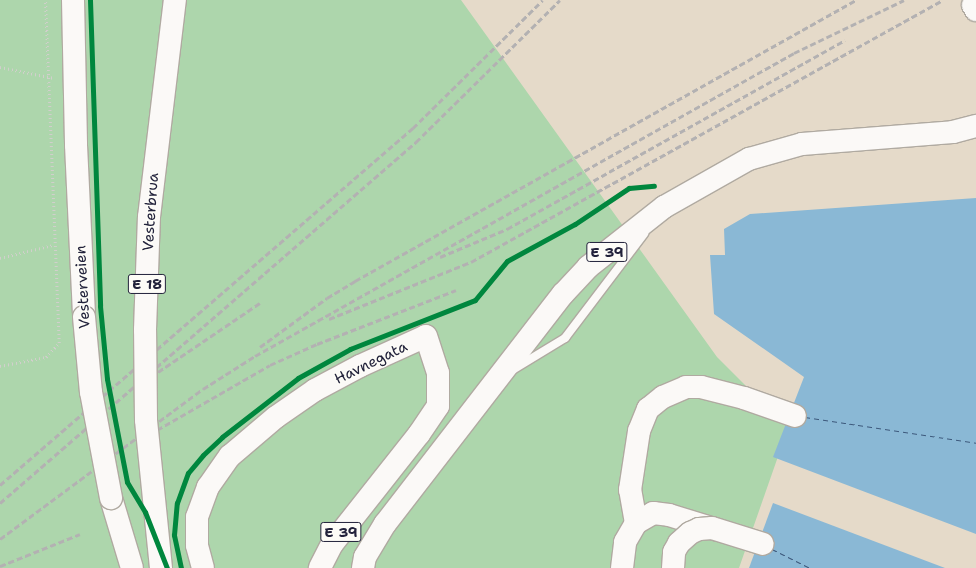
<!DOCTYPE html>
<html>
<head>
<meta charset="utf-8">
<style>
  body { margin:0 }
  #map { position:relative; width:976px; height:568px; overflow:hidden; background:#e5dac9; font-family:"Shantell Sans",sans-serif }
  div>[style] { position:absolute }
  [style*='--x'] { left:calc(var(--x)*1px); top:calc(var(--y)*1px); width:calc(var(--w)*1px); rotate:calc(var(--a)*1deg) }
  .green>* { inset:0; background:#add6ac }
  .water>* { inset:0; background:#8ab8d5 }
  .ferry>* { height:1px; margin-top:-0.5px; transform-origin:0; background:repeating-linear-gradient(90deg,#3c587b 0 5px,transparent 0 9px) }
  .path>* { height:2.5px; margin-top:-1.25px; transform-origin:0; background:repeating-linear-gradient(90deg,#d1cfcc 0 1px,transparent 0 4px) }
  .roads { filter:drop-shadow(1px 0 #b0aaa1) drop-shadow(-1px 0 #b0aaa1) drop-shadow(0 1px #b0aaa1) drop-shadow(0 -1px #b0aaa1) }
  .lane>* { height:8px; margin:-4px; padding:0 4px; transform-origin:4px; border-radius:4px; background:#fbf9f7 }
  .highway>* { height:22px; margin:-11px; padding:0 11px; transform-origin:11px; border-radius:11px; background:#fbf9f7 }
  .rail>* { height:3px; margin-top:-1.5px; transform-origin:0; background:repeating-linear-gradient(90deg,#b3b1b2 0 6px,transparent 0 9px) }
  .bridges { filter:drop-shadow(1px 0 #b0aaa1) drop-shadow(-1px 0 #b0aaa1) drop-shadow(0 1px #b0aaa1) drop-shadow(0 -1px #b0aaa1) }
  .highway-bridge>* { height:22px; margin:-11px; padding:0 11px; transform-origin:11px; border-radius:11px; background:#fbf9f7 }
  .cycleway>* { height:5px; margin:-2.5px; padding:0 2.5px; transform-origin:2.5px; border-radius:2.5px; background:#00873e }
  span { translate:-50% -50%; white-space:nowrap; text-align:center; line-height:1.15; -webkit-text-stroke:3px #fdfcf7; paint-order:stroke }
  .shield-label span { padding:1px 3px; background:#fdfcf7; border:1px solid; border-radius:3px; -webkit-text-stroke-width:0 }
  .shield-label { font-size:14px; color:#22223b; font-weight:700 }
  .street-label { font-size:15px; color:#22223b }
</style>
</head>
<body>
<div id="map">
  <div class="green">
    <div style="clip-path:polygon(0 0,461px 0,717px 357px,788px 428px,739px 568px,0 568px)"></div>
  </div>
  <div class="water">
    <div style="clip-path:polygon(976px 198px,976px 534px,773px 457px,804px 377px,714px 314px,710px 255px,725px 255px,724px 229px,750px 214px)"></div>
    <div style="clip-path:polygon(773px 503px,945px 568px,749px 568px)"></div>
  </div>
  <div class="ferry">
    <div style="--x:805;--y:417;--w:173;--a:8.6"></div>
    <div style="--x:772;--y:549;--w:42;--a:26.6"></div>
  </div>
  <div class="path">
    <div style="--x:0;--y:67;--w:55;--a:11.5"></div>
    <div style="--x:0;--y:258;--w:55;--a:-13.8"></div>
    <div style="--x:0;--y:366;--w:47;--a:-11.1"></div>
    <div style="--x:46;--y:357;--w:19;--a:-47"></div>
    <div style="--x:59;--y:343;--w:343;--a:-92.3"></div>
  </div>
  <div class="roads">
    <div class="lane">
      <div style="--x:514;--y:369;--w:60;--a:-31.3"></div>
      <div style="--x:565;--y:338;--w:131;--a:-52.8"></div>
    </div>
    <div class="highway">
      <div style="--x:73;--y:0;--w:145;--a:88.8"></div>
      <div style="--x:76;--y:145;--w:172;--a:87.3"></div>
      <div style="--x:973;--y:5;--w:6;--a:59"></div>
      <div style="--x:111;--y:498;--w:73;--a:73.3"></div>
      <div style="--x:636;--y:523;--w:34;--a:-100"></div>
      <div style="--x:630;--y:490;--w:60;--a:-81.3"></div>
      <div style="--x:639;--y:431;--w:24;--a:-68"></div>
      <div style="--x:648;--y:409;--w:19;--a:-39"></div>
      <div style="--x:663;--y:397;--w:25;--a:-23"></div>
      <div style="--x:686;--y:387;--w:15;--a:0"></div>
      <div style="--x:701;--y:387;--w:44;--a:14.3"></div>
      <div style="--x:744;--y:398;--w:54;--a:19.4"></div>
      <div style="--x:203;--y:568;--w:24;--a:-105"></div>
      <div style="--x:197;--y:545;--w:28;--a:-90"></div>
      <div style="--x:197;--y:517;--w:32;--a:-70"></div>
      <div style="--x:208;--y:487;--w:38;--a:-55"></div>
      <div style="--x:230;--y:456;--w:60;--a:-40.3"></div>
      <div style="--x:276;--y:417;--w:47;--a:-34.7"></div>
      <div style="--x:315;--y:390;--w:51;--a:-28.1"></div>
      <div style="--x:360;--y:366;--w:72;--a:-24.4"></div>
      <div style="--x:426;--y:336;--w:39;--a:72"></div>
      <div style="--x:438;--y:373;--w:33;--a:90"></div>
      <div style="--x:438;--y:406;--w:34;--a:124"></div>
      <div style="--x:419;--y:434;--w:140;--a:128.3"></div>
      <div style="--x:332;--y:544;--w:27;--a:117"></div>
      <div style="--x:363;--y:568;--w:11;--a:-80"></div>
      <div style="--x:365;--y:557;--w:39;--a:-59"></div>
      <div style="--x:385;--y:524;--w:291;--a:-52.3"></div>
      <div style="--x:563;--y:294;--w:37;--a:-47"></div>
      <div style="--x:588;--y:267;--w:97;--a:-38.3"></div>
      <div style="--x:664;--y:207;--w:98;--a:-29.5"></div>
      <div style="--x:749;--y:159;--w:55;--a:-15.8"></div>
      <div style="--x:802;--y:144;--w:151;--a:-4.5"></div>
      <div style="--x:953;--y:132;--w:24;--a:-15"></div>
      <div style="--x:622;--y:568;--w:26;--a:-83"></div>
      <div style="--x:625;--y:542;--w:22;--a:-60"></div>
      <div style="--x:636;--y:523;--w:20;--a:-30"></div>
      <div style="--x:653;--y:513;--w:16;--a:7"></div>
      <div style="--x:669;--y:515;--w:51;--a:17"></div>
    </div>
  </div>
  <div class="rail">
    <div style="--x:440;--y:257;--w:73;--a:-22.7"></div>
    <div style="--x:507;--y:229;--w:387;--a:-29.2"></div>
    <div style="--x:329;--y:319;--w:153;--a:-21.9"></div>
    <div style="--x:471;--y:262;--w:538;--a:-29.04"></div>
    <div style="--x:260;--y:347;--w:83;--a:-36.2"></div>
    <div style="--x:327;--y:298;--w:33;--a:-31"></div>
    <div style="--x:355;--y:281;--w:574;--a:-29.29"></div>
    <div style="--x:158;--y:372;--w:123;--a:-34.1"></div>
    <div style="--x:157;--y:430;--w:130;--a:-29.9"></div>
    <div style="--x:270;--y:365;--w:51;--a:-24.1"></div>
    <div style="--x:317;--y:344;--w:149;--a:-21.2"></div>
    <div style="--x:0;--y:485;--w:546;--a:-40.84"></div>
    <div style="--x:413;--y:128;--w:182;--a:-44.6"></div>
    <div style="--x:0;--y:503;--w:551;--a:-40.95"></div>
    <div style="--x:416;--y:142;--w:202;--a:-44.6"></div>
    <div style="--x:0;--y:539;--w:252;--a:-36.5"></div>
    <div style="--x:203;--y:389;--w:62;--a:-32.4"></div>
    <div style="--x:255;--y:356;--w:618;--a:-29.34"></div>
    <div style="--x:794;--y:53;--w:122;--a:-25.7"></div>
    <div style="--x:0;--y:566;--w:86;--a:-21.8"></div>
  </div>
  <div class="bridges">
    <div class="highway-bridge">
      <div style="--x:84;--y:317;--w:75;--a:84.7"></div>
      <div style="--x:91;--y:392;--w:108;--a:79.3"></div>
      <div style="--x:161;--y:568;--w:149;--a:-95.8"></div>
      <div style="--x:146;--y:420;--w:90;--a:-90.6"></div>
      <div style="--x:145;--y:330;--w:113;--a:-88"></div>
      <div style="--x:149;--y:217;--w:219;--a:-83.2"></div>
      <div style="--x:673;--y:568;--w:16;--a:-86"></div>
      <div style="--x:674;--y:552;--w:10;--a:-61"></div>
      <div style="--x:679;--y:543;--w:15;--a:-42"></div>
      <div style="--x:690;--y:533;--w:10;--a:-24"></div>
      <div style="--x:699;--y:529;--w:13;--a:-4"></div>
      <div style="--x:712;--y:528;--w:53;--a:17.4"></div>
    </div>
  </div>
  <div class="cycleway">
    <div style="--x:90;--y:0;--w:306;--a:88.1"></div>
    <div style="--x:100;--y:306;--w:73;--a:84.5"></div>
    <div style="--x:107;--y:379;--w:105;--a:79"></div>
    <div style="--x:127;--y:482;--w:35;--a:59"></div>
    <div style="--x:145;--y:512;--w:60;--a:68.6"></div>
    <div style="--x:181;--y:568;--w:34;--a:-102"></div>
    <div style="--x:174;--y:535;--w:32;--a:-85"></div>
    <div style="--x:177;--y:503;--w:32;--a:-70"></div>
    <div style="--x:188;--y:473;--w:23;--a:-50"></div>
    <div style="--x:203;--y:455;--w:26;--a:-43"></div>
    <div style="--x:222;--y:437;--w:96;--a:-37.8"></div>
    <div style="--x:298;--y:378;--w:60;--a:-29.1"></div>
    <div style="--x:350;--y:349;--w:134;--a:-21.4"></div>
    <div style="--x:475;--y:300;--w:50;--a:-50.6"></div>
    <div style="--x:507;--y:261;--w:77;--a:-28.6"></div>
    <div style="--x:575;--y:224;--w:65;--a:-33.7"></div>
    <div style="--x:629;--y:188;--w:25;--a:-5"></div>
  </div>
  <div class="shield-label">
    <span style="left:607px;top:252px">E 39</span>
    <span style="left:147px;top:284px">E 18</span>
    <span style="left:341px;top:532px">E 39</span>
  </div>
  <div class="street-label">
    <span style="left:151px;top:212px;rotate:-86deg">Vesterbrua</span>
    <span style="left:83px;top:287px;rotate:-93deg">Vesterveien</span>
    <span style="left:371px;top:363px;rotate:-26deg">Havnegata</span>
  </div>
</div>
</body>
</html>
